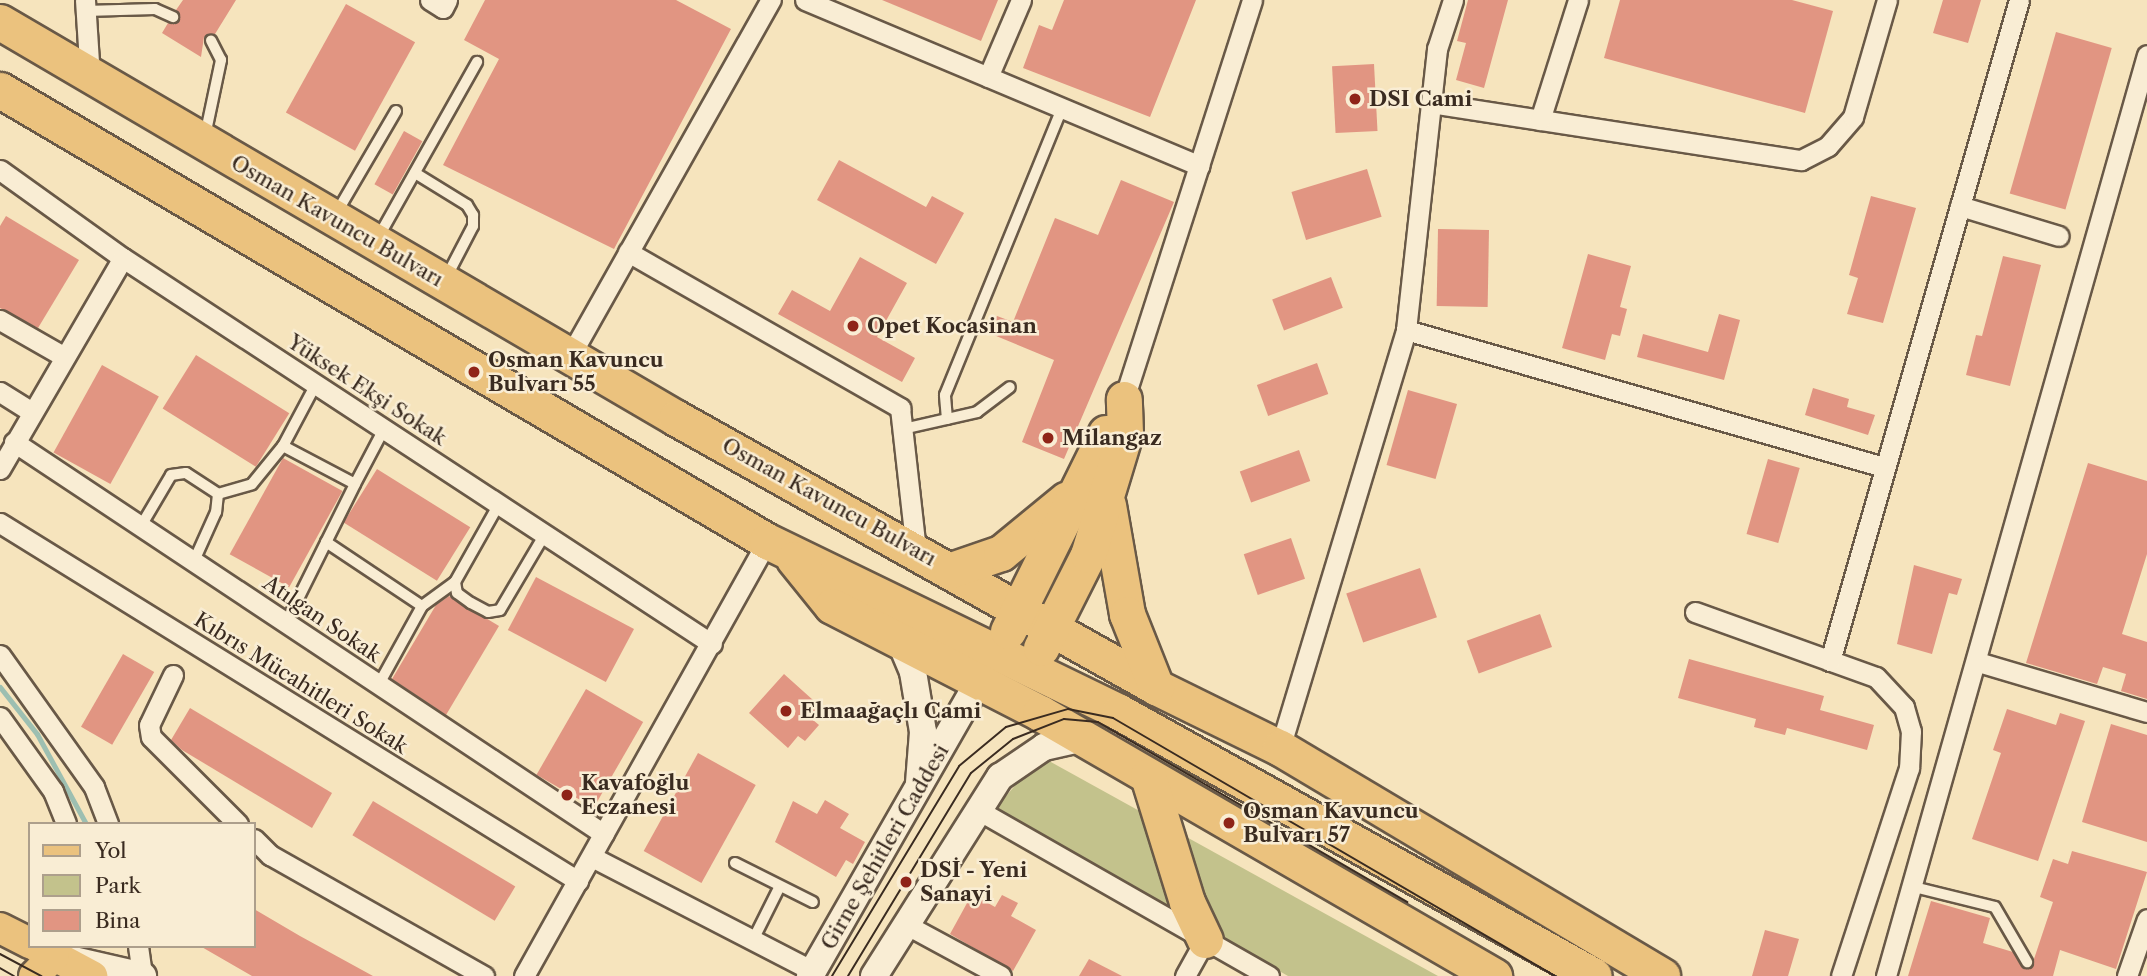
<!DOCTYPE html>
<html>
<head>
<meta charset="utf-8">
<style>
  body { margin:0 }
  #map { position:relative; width:2147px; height:976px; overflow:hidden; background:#f6e4bd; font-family:"Libre Caslon Text",serif }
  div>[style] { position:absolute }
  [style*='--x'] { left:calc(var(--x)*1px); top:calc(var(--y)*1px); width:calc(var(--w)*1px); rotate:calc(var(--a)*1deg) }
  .green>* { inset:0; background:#c3c28c }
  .stream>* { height:5px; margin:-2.5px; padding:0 2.5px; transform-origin:2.5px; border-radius:2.5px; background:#9dbfb1 }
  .building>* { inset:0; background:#e19582; transform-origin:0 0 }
  .roads { filter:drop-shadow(2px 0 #695947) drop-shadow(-2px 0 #695947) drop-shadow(0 2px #695947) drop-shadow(0 -2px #695947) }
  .lane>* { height:10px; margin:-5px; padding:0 5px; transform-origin:5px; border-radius:5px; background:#f9edd4 }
  .street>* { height:19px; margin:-9.5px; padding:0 9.5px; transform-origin:9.5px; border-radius:9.5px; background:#f9edd4 }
  .secondary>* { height:26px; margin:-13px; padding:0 13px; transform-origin:13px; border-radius:13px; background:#f9edd4 }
  .primary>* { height:30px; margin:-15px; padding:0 15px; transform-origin:15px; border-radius:15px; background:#ebc27e }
  .highway>* { height:35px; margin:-17.5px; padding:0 17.5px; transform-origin:17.5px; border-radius:17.5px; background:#ebc27e }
  .tram>* { height:2px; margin:-1px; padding:0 1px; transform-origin:1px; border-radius:1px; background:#3a2b20 }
  .dots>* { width:19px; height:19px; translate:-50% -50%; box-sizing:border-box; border:4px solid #f9edd4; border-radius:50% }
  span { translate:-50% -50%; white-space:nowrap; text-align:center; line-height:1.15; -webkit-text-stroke:5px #f9edd4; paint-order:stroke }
  .poi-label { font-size:21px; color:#3a2b20; font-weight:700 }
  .left { translate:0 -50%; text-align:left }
  .street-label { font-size:21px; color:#3a2b20 }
  .legend { position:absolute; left:28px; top:822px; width:228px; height:126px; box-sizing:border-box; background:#f9edd4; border:2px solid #ad9f8c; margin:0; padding:9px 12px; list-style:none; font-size:21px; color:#3a2b20 }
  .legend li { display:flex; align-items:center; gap:14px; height:35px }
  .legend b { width:35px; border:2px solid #ad9f8c }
</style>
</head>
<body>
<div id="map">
  <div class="green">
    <div style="clip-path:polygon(1040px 756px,1438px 976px,1288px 976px,995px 809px)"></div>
  </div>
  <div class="stream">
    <div style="--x:0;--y:687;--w:60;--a:51.8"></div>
    <div style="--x:37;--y:734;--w:102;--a:61.4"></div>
  </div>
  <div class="building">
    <div style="clip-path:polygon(183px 0,236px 0,215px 34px,204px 37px,201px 57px,162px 33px,168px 23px,179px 21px,176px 10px)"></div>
    <div style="clip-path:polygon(485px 0,676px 0,731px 29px,614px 249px,443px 165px,499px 59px,464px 40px)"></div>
    <div style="clip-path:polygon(882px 0,998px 0,981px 41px)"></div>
    <div style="clip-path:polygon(1064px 0,1196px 0,1150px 117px,1023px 68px,1039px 25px,1052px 30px)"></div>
    <div style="clip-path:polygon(1468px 0,1508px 0,1484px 88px,1456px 80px,1466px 43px,1457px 41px)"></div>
    <div style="clip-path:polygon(1620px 0,1792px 0,1833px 11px,1805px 113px,1604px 58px)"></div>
    <div style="clip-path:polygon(1943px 0,1981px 0,1968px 43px,1933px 33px)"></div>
    <div style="left:346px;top:4px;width:79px;height:124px;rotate:29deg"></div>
    <div style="left:2056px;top:32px;width:58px;height:168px;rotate:16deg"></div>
    <div style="left:1374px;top:64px;width:67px;height:42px;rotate:87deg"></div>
    <div style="left:404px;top:131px;width:21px;height:61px;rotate:29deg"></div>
    <div style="clip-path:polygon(839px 160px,926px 207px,932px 196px,964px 213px,936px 264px,817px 200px)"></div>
    <div style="left:1367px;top:169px;width:50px;height:79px;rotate:73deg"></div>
    <div style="clip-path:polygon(1121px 180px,1174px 202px,1064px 459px,1022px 442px,1054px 360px,989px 333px,997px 316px,1013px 322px,1055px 218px,1098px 235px)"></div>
    <div style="clip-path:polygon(1871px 196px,1916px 208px,1883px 323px,1847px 314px,1858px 278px,1849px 275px)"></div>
    <div style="clip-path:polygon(6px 216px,79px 260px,38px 328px,0 308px,0 226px)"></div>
    <div style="left:1438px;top:229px;width:51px;height:77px;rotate:1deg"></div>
    <div style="clip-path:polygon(1588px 254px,1631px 266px,1620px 307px,1627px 309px,1620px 336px,1612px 334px,1605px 360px,1562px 348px)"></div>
    <div style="clip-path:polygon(2003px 256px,2041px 265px,2010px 386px,1966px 375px,1976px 335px,1982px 336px)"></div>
    <div style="clip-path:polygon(860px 257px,907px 283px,877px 337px,915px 358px,902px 382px,778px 314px,792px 290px,830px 311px)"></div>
    <div style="left:1331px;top:277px;width:33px;height:63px;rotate:69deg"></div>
    <div style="clip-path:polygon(1719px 314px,1740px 320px,1724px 380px,1637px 357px,1643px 334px,1708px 352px)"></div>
    <div style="left:196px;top:355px;width:110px;height:63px;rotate:32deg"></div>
    <div style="left:1317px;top:363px;width:33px;height:64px;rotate:70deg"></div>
    <div style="left:102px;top:365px;width:65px;height:100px;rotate:29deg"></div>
    <div style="clip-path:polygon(1813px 388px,1849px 399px,1847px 407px,1875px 415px,1868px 435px,1805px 415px)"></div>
    <div style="left:1408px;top:390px;width:51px;height:78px;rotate:16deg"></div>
    <div style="left:1299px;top:450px;width:33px;height:63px;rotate:70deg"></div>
    <div style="left:283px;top:458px;width:68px;height:110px;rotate:29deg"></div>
    <div style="left:1768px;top:459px;width:33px;height:78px;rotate:16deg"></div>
    <div style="clip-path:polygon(2088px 463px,2147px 481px,2147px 554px,2122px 634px,2147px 642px,2147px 699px,2121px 691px,2126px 674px,2103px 667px,2097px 684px,2026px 663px)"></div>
    <div style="left:377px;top:469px;width:110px;height:63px;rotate:32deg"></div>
    <div style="left:1291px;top:538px;width:43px;height:50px;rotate:71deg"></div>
    <div style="clip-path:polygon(1914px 565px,1962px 579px,1957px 595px,1949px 593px,1932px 654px,1897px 644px)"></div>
    <div style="left:1420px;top:568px;width:52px;height:78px;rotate:71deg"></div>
    <div style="left:536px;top:577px;width:111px;height:60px;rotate:28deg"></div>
    <div style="clip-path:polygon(449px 596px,499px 626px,446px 715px,392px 679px,436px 605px)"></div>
    <div style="left:1540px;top:614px;width:35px;height:78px;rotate:70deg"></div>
    <div style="left:123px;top:654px;width:36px;height:84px;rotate:30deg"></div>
    <div style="clip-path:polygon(1689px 659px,1824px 696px,1820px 710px,1874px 725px,1867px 750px,1787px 728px,1785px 735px,1754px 727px,1756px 719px,1678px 698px)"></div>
    <div style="clip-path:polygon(784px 674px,823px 709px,813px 720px,819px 725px,805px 741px,798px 736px,788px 748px,749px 713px)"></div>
    <div style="left:586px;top:689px;width:66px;height:99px;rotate:30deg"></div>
    <div style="clip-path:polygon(190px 708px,332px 793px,312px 828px,182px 750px,171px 740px)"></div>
    <div style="clip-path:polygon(2007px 709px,2056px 725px,2060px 713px,2085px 721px,2038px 861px,1972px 839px,2001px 753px,1993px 750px)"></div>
    <div style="clip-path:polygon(2111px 724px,2147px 735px,2147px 842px,2082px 822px)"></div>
    <div style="left:698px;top:753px;width:66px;height:112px;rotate:29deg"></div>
    <div style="clip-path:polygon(825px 800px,849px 814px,840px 828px,865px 842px,853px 864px,846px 860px,836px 877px,775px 842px,793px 801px,817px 814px)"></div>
    <div style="left:373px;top:801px;width:166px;height:40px;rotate:31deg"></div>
    <div style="clip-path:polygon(2072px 851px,2147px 872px,2116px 969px,2060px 950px,2053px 976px,1908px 976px,1931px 901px,1990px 918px,1983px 943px,2013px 952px,2023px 968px,2031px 968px,2053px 902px,2040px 897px,2053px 859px,2068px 864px)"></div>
    <div style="clip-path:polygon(972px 894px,995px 907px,1002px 895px,1018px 903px,1011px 916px,1036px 930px,1013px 971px,950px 934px)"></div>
    <div style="clip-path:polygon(254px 909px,300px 936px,373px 976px,252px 976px,200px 946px,254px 946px)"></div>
    <div style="clip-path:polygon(1765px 930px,1799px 939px,1788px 976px,1752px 976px)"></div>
    <div style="clip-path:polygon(1089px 959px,1122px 976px,1079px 976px)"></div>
  </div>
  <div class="roads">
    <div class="lane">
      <div style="--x:85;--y:11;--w:70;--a:-1.6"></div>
      <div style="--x:155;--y:9;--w:20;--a:24"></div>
      <div style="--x:205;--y:136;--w:78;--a:-78.1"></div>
      <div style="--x:221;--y:60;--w:22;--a:-117"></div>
      <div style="--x:415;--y:173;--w:61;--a:31.6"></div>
      <div style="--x:467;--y:205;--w:12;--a:59"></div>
      <div style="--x:473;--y:215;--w:11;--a:90"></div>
      <div style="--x:473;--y:226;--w:56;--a:117.5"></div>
      <div style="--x:337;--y:212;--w:117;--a:-59.7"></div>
      <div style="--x:379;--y:236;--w:200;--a:-60.6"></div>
      <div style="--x:316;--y:384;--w:70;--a:118"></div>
      <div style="--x:283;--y:446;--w:81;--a:27.8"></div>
      <div style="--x:355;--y:484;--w:62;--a:-62.2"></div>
      <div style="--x:947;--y:419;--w:24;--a:-95"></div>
      <div style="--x:945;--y:395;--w:301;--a:-67.8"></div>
      <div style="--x:903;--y:429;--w:76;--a:-12.9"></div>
      <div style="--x:977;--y:412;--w:41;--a:-37.1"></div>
      <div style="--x:218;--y:494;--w:35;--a:-16"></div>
      <div style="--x:252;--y:484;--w:49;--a:-50.8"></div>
      <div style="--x:499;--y:504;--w:90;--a:119.4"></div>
      <div style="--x:455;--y:582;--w:11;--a:80"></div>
      <div style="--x:457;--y:593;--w:17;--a:36"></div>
      <div style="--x:471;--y:603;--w:19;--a:28"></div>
      <div style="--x:488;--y:612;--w:12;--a:-9"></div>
      <div style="--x:500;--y:610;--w:88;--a:-59.4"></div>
      <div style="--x:141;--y:526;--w:59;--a:-59.5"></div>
      <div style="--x:171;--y:475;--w:15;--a:-8"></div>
      <div style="--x:186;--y:473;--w:38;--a:33"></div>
      <div style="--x:218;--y:494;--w:18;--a:96"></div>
      <div style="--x:216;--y:512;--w:54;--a:114.2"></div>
      <div style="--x:326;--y:542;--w:115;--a:33.7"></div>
      <div style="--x:286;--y:623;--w:155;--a:-63.6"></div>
      <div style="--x:379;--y:684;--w:89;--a:-61.1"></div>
      <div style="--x:422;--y:606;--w:41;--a:-36"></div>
      <div style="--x:735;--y:863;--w:87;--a:26.6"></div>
      <div style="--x:1914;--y:887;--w:83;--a:13.9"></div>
      <div style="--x:1995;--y:907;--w:64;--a:59.8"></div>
      <div style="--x:753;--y:940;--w:60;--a:-63.4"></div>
    </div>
    <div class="street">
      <div style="--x:85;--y:0;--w:77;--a:86.3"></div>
      <div style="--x:430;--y:0;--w:15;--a:32"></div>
      <div style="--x:443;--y:8;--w:9;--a:-63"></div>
      <div style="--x:805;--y:0;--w:428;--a:22.8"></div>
      <div style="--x:988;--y:77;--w:84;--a:-66.8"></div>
      <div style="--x:1431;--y:103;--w:374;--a:8.8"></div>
      <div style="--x:1801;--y:160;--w:30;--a:-27"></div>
      <div style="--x:1828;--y:146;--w:38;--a:-49"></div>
      <div style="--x:1853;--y:117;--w:122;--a:-73.8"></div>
      <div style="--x:1540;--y:120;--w:126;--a:-72.4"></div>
      <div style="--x:0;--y:170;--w:151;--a:35.6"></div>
      <div style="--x:123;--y:258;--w:704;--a:33.24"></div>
      <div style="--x:1960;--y:206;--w:103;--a:16.9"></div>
      <div style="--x:628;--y:252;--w:314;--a:29.8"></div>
      <div style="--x:900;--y:408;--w:143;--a:83.6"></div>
      <div style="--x:0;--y:320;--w:73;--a:29.7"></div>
      <div style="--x:1406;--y:330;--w:498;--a:16"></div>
      <div style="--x:570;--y:356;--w:409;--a:-60.6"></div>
      <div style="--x:0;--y:392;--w:36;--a:32"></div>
      <div style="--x:1124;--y:399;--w:419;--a:-72.2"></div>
      <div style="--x:14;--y:442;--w:708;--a:33.6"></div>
      <div style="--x:0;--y:469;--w:244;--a:-59.8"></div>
      <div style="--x:0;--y:523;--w:680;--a:31.77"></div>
      <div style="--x:1695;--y:612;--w:192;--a:19.8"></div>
      <div style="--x:1876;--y:677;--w:41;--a:47"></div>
      <div style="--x:1904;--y:707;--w:25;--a:74"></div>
      <div style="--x:1911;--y:731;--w:37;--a:93"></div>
      <div style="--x:1909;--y:768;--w:219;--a:108.1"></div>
      <div style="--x:0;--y:655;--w:162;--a:54.5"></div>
      <div style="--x:94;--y:787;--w:40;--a:69"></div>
      <div style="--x:1830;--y:661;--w:687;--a:-74.04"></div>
      <div style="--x:1978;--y:662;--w:176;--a:16.5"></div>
      <div style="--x:173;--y:675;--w:55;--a:115.6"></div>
      <div style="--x:149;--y:725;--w:12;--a:81"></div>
      <div style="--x:151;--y:737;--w:123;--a:45"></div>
      <div style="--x:0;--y:717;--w:91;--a:54.4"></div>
      <div style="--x:53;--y:791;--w:35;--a:68"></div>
      <div style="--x:1280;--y:748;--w:437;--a:-73.2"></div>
      <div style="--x:1406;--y:330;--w:283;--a:-83.7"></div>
      <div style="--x:1437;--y:49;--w:52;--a:-71.9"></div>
      <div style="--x:978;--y:810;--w:335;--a:29.7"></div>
      <div style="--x:254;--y:839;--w:23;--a:45"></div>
      <div style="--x:270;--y:855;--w:246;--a:29.5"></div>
      <div style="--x:592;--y:857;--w:249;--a:27.3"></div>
      <div style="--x:905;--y:924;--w:109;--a:28.4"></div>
      <div style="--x:138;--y:946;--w:30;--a:82"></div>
      <div style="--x:524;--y:976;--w:498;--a:-60.8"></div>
      <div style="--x:1185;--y:976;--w:41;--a:-60.9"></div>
      <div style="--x:1886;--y:976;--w:957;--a:-74.18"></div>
      <div style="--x:2127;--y:976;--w:60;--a:-70.7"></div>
    </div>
    <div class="secondary">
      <div style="--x:900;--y:641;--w:34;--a:67"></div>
      <div style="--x:913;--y:672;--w:61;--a:80.5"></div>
      <div style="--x:923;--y:732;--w:51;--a:94.5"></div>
      <div style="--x:69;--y:959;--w:76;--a:12.9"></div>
      <div style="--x:810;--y:976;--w:340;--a:-60.2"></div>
      <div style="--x:874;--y:976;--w:236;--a:-57.7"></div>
      <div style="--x:1000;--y:777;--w:53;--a:-34.3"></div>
      <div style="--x:1044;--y:747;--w:41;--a:-12.7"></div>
    </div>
    <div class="primary">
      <div style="--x:0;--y:928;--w:34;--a:27"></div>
      <div style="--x:36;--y:946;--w:64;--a:28.2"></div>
      <div style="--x:34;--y:976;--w:28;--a:-45"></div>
    </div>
    <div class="highway">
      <div style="--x:0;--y:22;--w:783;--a:30.36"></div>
      <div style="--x:676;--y:418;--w:550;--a:29.27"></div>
      <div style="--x:1156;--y:687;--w:138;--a:26.2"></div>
      <div style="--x:1280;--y:748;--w:445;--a:30.8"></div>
      <div style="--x:0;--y:90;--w:890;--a:30.46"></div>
      <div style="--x:767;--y:541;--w:391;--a:25.9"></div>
      <div style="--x:1119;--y:712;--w:543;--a:29.06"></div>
      <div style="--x:1108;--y:505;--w:111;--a:80.1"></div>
      <div style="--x:1127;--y:614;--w:79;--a:68.3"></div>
      <div style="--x:794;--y:559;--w:60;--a:51"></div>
      <div style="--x:832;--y:606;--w:234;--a:27.2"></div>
      <div style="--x:1040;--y:713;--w:525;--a:30.08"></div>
      <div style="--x:951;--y:570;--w:53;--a:-18.8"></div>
      <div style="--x:1001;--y:553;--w:85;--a:-39.3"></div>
      <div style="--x:1008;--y:631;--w:221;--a:-63.7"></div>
      <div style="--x:1041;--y:648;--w:104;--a:-63.2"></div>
      <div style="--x:1088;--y:555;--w:127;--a:-73.1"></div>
      <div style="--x:1125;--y:433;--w:34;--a:-92"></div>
      <div style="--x:1148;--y:776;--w:132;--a:72.8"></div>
      <div style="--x:1187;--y:902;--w:42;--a:64.7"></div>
    </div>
  </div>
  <div class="tram">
    <div style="--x:0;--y:954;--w:47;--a:28.2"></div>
    <div style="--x:0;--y:968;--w:16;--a:30"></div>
    <div style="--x:832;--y:976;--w:245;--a:-58.8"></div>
    <div style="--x:959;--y:766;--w:61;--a:-39.7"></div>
    <div style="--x:1006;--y:727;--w:65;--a:-16.2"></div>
    <div style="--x:1068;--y:709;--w:46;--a:11.3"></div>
    <div style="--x:1113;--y:718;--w:512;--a:30.27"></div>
    <div style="--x:848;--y:976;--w:237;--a:-58.8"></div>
    <div style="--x:971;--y:773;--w:54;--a:-39"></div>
    <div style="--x:1013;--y:739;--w:55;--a:-21.4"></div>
    <div style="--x:1064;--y:719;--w:34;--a:5"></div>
    <div style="--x:1098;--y:722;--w:358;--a:30.2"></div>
  </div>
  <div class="dots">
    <div style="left:1355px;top:99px;background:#8f2418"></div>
    <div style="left:853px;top:326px;background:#8f2418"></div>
    <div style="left:474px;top:372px;background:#8f2418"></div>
    <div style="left:1048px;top:438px;background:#8f2418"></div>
    <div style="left:786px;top:711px;background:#8f2418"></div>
    <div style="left:567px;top:795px;background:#8f2418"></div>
    <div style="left:1229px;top:823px;background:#8f2418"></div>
    <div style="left:906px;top:882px;background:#8f2418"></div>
  </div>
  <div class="poi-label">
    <span class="left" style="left:1369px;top:99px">DSI Cami</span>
    <span class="left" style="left:867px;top:326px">Opet Kocasinan</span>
    <span class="left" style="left:488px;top:372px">Osman Kavuncu<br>Bulvarı 55</span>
    <span class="left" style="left:1062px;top:438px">Milangaz</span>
    <span class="left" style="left:800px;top:711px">Elmaağaçlı Cami</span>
    <span class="left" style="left:581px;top:795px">Kavafoğlu<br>Eczanesi</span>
    <span class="left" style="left:1243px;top:823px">Osman Kavuncu<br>Bulvarı 57</span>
    <span class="left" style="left:920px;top:882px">DSİ - Yeni<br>Sanayi</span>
  </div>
  <div class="street-label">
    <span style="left:337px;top:221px;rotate:30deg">Osman Kavuncu Bulvarı</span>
    <span style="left:367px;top:390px;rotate:33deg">Yüksek Ekşi Sokak</span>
    <span style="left:829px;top:502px;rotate:29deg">Osman Kavuncu Bulvarı</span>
    <span style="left:322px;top:619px;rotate:34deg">Atılgan Sokak</span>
    <span style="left:301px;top:683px;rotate:32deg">Kıbrıs Mücahitleri Sokak</span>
    <span style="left:885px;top:847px;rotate:-60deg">Girne Şehitleri Caddesi</span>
  </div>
  <ul class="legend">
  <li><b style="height:9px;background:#ebc27e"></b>Yol</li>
  <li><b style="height:19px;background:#c3c28c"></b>Park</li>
  <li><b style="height:19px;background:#e19582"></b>Bina</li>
  </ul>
</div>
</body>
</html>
